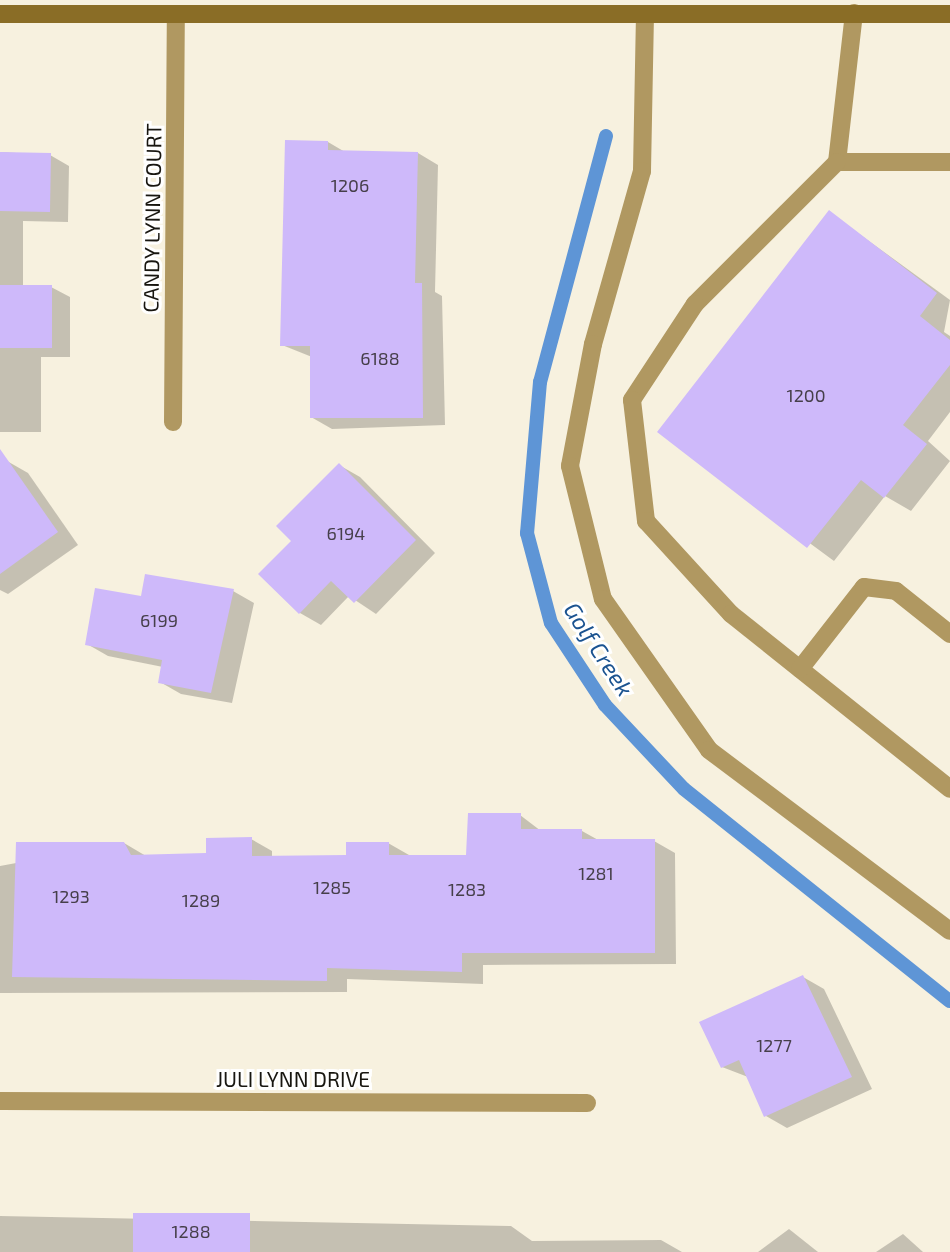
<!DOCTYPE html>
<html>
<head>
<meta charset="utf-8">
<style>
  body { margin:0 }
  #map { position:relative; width:950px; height:1252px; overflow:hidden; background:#f7f1df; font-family:"Exo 2",sans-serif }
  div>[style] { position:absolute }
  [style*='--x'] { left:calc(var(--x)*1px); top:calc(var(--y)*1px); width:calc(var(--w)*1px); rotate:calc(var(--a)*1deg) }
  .shadow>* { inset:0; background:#0003 }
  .stream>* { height:14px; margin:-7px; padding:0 7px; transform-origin:7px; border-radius:7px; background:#5e95d6 }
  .building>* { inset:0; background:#ceb9fa; transform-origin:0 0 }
  .lane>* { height:18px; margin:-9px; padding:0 9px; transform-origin:9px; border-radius:9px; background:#b09861 }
  .street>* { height:18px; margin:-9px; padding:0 9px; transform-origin:9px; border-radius:9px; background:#b09861 }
  .secondary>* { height:18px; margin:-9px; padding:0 9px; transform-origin:9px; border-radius:9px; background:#8a6d26 }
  span { translate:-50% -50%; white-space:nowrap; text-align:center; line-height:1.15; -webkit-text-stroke:6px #fff; paint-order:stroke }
  .number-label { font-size:18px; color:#463f4a }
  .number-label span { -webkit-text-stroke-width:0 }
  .street-label { font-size:21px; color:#181610 }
  .water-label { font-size:23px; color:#1b5390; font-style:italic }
</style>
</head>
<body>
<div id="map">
  <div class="shadow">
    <div style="clip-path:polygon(328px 142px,345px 152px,418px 153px,438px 165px,435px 292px,442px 296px,445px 425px,332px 429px,311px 417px,312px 357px,282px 345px)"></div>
    <div style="clip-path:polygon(0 152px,50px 155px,69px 166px,68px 222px,23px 221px,23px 287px,51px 287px,70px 297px,70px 357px,41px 357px,41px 432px,0 432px)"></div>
    <div style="clip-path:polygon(829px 212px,950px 300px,944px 332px,950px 336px,950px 412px,928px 441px,950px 461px,911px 511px,885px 496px,834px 561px,659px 432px)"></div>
    <div style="clip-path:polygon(7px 461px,28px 473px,78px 545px,8px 594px,0 590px,0 467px)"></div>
    <div style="clip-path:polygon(339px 465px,360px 477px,435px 553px,376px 614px,349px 596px,321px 625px,300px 613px,293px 541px)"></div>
    <div style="clip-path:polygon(233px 591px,254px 603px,232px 703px,181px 694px,160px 682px,163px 667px,108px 656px,87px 644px,142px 598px)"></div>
    <div style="clip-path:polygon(520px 815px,541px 831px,582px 831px,600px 841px,654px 841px,675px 853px,676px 964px,483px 965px,483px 984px,347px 979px,347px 992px,0 993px,0 866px,124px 843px,146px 856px,208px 855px,251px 839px,272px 851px,272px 858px,348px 857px,388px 843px,409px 855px,467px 857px)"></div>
    <div style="clip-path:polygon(803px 977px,824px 989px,872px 1089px,787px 1128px,766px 1116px,748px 1077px,722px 1067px)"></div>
    <div style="clip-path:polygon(0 1216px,511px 1226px,532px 1241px,661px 1240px,682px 1252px,0 1252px)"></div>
    <div style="clip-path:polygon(789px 1229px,818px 1252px,758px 1252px)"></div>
    <div style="clip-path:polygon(903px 1234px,923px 1252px,876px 1252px)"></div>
  </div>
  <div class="stream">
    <div style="--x:606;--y:136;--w:255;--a:105"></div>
    <div style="--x:540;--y:382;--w:152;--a:94.9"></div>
    <div style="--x:527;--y:533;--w:93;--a:75.1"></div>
    <div style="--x:551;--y:623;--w:98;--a:56.6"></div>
    <div style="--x:605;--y:705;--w:115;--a:46.8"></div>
    <div style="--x:684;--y:789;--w:340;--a:38.6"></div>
  </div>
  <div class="building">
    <div style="clip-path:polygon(285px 140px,328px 141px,328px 150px,418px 152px,415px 283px,422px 283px,423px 418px,310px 418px,310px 346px,280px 346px)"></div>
    <div style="left:0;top:152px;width:51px;height:59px;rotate:1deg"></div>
    <div style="clip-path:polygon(829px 210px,937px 293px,920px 316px,950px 340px,950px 365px,903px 425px,927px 444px,884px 498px,861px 480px,807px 548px,657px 432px)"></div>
    <div style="left:0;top:285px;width:52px;height:63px"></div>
    <div style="clip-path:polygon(0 449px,58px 532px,0 574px)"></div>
    <div style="clip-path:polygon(339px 463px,416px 540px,354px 603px,331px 581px,299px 614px,258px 574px,291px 541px,276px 526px)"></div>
    <div style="clip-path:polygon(145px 574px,234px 589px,211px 693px,158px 683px,162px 660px,85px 645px,95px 588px,141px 596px)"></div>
    <div style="clip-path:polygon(468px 813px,521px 813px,521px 829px,582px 829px,582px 839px,655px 839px,655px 953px,462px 953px,462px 972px,327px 968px,327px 981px,12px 977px,16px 842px,124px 842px,131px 855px,206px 853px,206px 838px,252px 837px,252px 856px,346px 855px,346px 842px,389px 842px,389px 855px,466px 855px)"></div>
    <div style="clip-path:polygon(803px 975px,852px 1077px,764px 1117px,739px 1060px,721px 1068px,699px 1022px)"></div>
    <div style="left:133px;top:1213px;width:117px;height:39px"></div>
  </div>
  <div class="lane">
    <div style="--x:854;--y:13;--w:150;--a:96.5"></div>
    <div style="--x:837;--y:162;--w:113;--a:0"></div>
    <div style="--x:645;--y:14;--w:157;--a:91.1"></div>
    <div style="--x:642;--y:171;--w:180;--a:105.8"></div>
    <div style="--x:593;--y:344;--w:124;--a:100.7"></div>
    <div style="--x:570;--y:466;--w:137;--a:76.1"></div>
    <div style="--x:603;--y:599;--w:184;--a:54.9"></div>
    <div style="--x:709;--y:750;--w:301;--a:36.9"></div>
    <div style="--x:837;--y:162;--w:201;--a:135"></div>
    <div style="--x:695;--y:304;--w:115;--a:123.3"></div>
    <div style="--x:632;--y:400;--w:122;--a:83.4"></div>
    <div style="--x:646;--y:521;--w:126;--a:47.6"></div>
    <div style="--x:731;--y:614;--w:280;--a:38.6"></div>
    <div style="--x:800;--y:669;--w:104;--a:-52"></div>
    <div style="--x:864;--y:587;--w:32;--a:7"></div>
    <div style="--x:896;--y:591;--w:69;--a:38.5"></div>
  </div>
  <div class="street">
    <div style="--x:173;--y:422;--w:408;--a:-89.6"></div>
    <div style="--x:0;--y:1101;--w:587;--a:0.2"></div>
  </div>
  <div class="secondary">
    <div style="--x:0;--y:14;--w:950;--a:0"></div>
  </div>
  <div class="number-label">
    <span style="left:350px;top:185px">1206</span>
    <span style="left:380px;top:358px">6188</span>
    <span style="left:806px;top:395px">1200</span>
    <span style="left:346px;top:533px">6194</span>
    <span style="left:159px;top:620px">6199</span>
    <span style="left:596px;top:873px">1281</span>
    <span style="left:332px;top:887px">1285</span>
    <span style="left:467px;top:889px">1283</span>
    <span style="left:71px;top:896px">1293</span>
    <span style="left:201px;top:900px">1289</span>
    <span style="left:774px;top:1045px">1277</span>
    <span style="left:191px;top:1231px">1288</span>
  </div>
  <div class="street-label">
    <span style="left:152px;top:218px;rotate:-89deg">CANDY LYNN COURT</span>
    <span style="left:293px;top:1079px">JULI LYNN DRIVE</span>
  </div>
  <div class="water-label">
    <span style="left:599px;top:649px;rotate:57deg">Golf Creek</span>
  </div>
</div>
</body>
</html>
